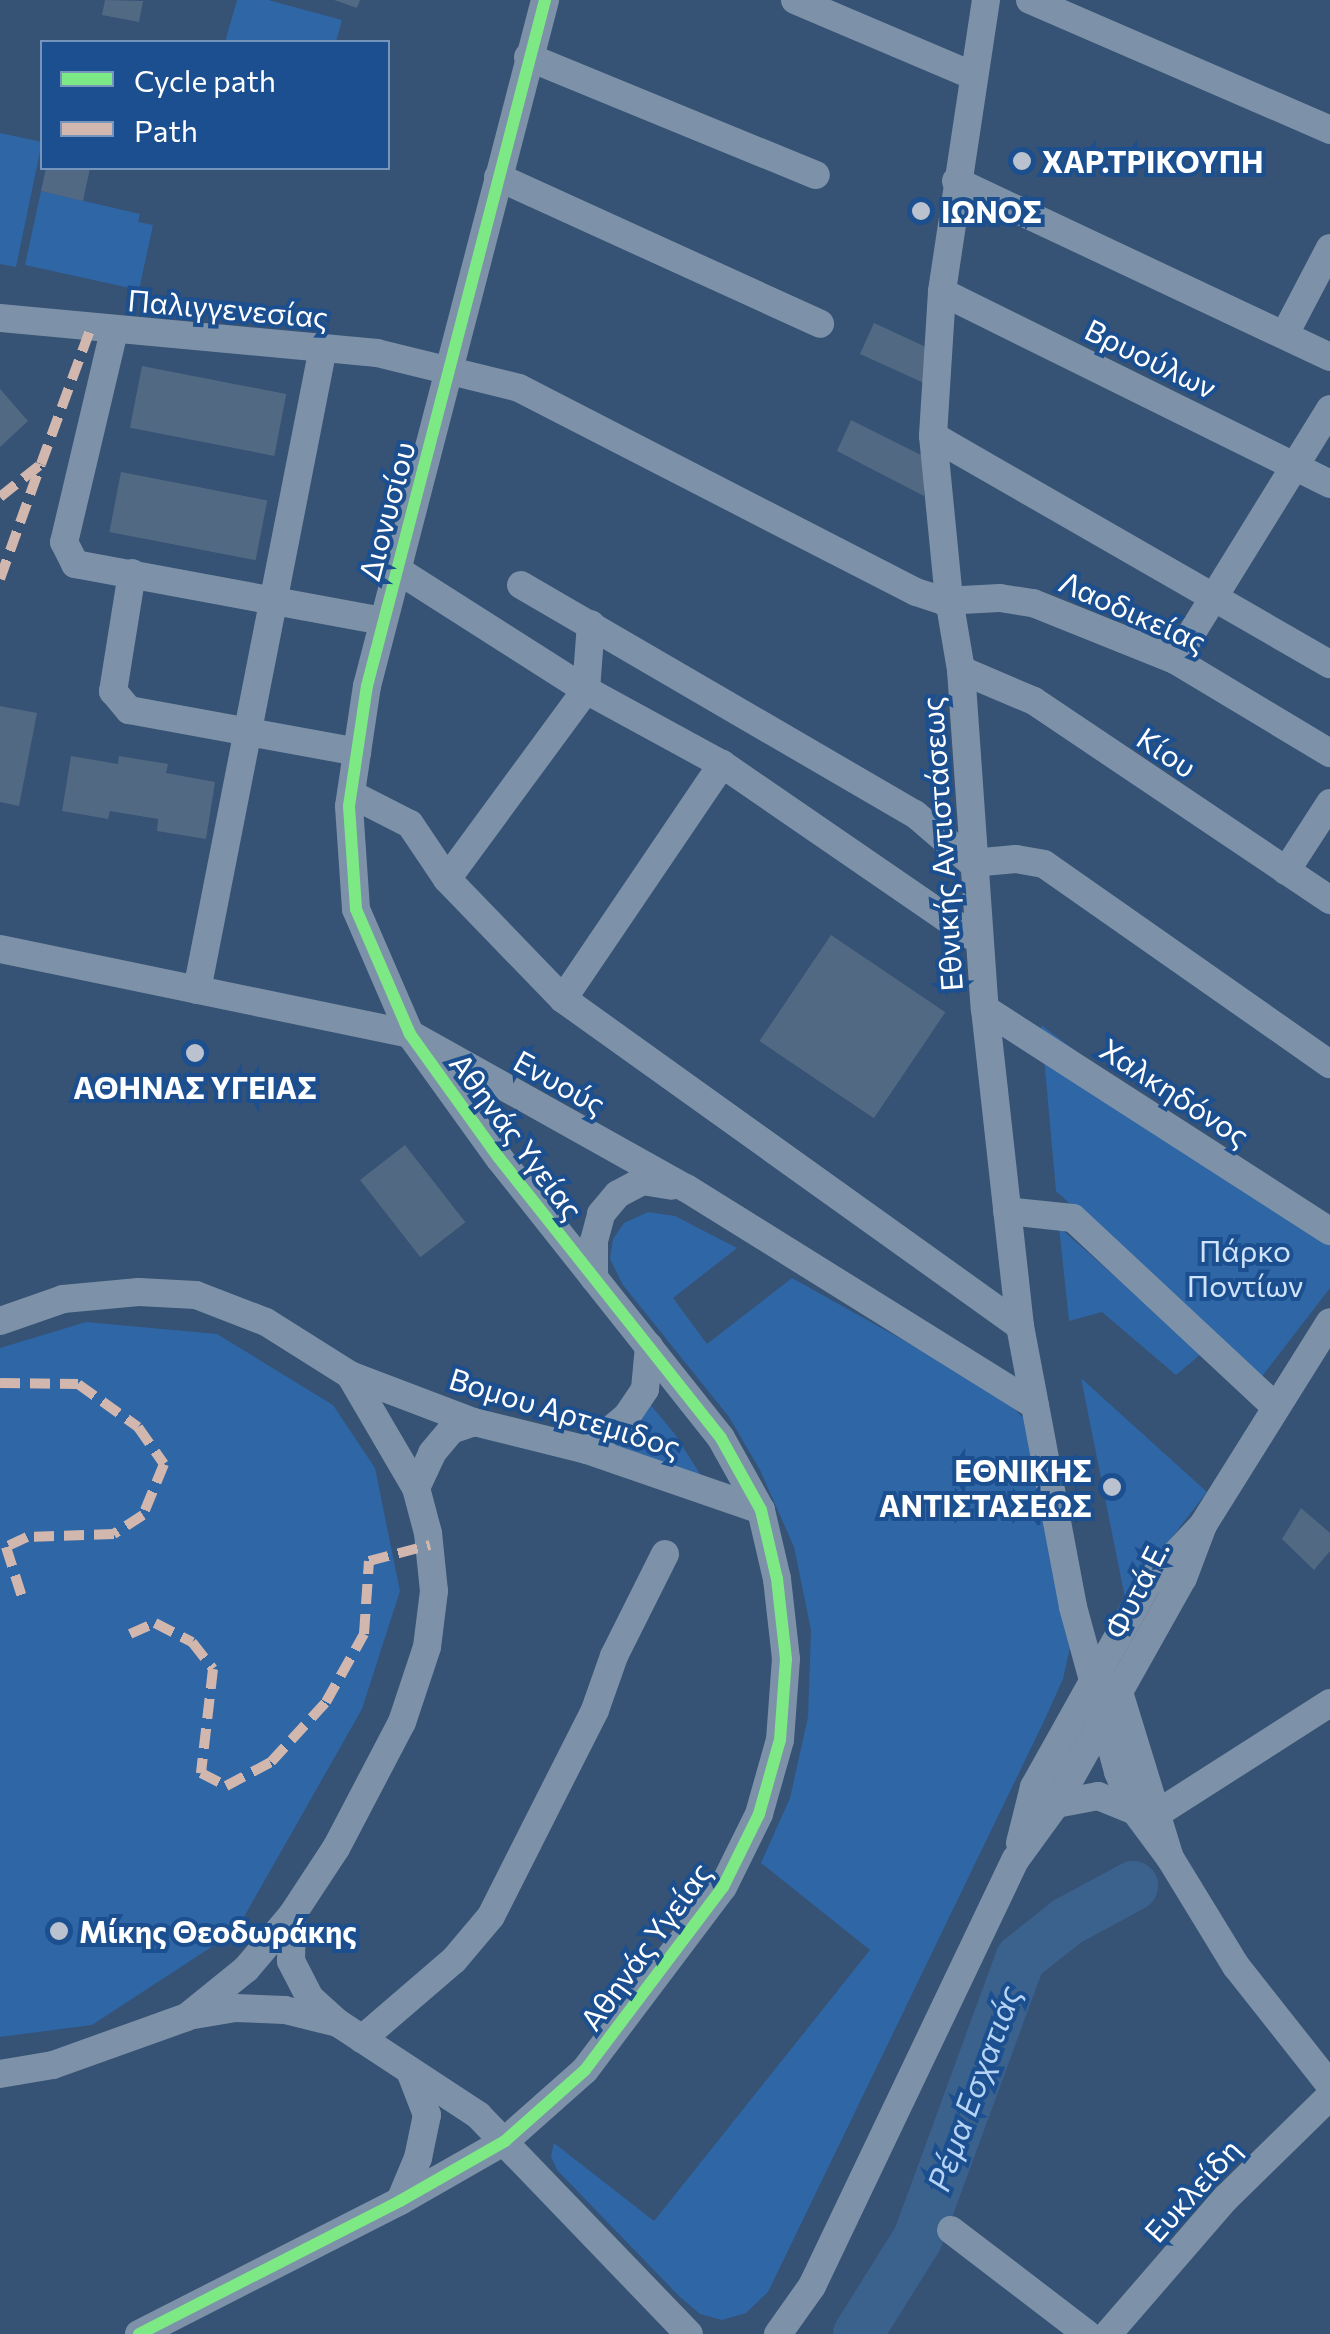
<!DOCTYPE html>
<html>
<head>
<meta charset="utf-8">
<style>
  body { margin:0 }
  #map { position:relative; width:1330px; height:2334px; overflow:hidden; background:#365274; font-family:Commissioner,sans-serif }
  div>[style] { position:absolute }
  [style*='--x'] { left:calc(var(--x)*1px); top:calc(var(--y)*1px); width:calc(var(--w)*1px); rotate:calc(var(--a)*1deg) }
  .green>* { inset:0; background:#2f66a5 }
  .river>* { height:50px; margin:-25px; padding:0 25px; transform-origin:25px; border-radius:25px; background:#3b618d }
  .building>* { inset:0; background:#526984; transform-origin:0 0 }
  .minor>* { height:28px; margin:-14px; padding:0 14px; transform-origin:14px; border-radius:14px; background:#7d92a8 }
  .quiet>* { height:10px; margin-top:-5px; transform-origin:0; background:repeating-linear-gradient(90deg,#d1b7ad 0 20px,transparent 0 30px) }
  .cycleway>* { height:12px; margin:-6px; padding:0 6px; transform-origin:6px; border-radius:6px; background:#7ce984 }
  .dots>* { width:28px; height:28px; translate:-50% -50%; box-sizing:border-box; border:5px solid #1b4f8f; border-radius:50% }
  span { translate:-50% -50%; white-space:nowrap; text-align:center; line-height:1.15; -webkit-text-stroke:8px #1b4f8f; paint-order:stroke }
  .poi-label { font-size:30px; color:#fff; font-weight:700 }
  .left { translate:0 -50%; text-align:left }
  .right { translate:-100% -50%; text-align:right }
  .street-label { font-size:30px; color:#fff }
  .park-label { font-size:30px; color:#cfe3fa }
  .water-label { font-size:32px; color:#b5d3f5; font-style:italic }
  .legend { position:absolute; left:40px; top:40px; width:350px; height:130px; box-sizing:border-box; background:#1b4f8f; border:2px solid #7695bc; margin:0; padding:12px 18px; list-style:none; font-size:30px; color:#fff }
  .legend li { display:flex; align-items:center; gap:20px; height:50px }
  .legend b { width:50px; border:2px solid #7695bc }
</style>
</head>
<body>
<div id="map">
  <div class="green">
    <div style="clip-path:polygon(237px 0,268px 0,342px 20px,336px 42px,225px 42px)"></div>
    <div style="clip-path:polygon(0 133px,42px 142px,16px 267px,0 264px)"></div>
    <div style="clip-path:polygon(41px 191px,140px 214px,138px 222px,153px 225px,139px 290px,25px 265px)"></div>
    <div style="clip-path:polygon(1041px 1025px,1330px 1241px,1330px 1288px,1260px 1379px,1056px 1191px)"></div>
    <div style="clip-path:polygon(648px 1212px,675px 1216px,737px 1248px,673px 1298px,707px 1344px,792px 1278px,996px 1392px,1026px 1420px,1070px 1648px,1063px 1679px,1044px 1721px,768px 2292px,746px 2313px,722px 2320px,700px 2314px,679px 2296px,557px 2170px,551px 2156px,554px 2143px,654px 2221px,870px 1950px,761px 1863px,790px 1798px,808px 1717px,811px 1630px,794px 1547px,760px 1470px,729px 1417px,623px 1285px,610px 1259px,613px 1239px,624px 1223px)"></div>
    <div style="clip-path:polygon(1059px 1227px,1202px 1353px,1176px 1375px,1102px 1312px,1069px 1321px)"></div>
    <div style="clip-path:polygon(86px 1322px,217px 1334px,333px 1405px,375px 1468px,400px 1591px,362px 1709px,236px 1931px,92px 2025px,0 2037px,0 1348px)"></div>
    <div style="clip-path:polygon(1081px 1378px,1207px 1492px,1125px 1598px)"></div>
    <div style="clip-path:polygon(649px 1403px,674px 1433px,702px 1477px,610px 1448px)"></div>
  </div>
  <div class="river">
    <div style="--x:858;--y:2334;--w:113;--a:-58"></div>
    <div style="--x:918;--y:2238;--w:297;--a:-69.9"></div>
    <div style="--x:1020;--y:1959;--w:61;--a:-38.4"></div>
    <div style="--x:1068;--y:1921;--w:74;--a:-28.3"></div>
  </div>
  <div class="building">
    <div style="clip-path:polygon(105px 0,143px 1px,139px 22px,102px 15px)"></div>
    <div style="clip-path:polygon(334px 0,360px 0,357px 8px)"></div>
    <div style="clip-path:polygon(46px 168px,90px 168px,83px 201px,41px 191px)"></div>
    <div style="clip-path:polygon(874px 323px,926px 347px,926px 384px,860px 354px)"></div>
    <div style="left:142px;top:366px;width:147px;height:63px;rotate:11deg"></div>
    <div style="clip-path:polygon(0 389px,28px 421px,0 447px)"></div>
    <div style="clip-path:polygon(851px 420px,925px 457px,924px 496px,837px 451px)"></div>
    <div style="left:121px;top:472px;width:149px;height:61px;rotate:11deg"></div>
    <div style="clip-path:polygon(0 706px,37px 713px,19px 806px,0 802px)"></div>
    <div style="clip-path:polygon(71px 756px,118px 764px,119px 756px,168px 764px,166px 773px,215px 782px,206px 839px,157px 831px,158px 819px,110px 811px,108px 819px,62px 811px)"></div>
    <div style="left:831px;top:935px;width:138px;height:128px;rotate:34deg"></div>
    <div style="left:405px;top:1145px;width:98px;height:57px;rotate:52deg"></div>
    <div style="clip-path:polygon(1301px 1508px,1330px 1533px,1330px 1551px,1314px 1570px,1282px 1539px)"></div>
  </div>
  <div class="minor">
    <div style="--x:795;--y:0;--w:194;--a:23"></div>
    <div style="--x:986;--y:0;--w:295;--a:98.6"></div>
    <div style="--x:942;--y:292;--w:144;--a:93.6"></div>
    <div style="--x:933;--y:436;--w:164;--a:84.4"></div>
    <div style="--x:949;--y:599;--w:72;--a:80.4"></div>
    <div style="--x:961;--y:670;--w:340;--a:86"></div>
    <div style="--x:985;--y:1009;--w:319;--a:83.7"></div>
    <div style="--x:1020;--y:1326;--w:286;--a:79.3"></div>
    <div style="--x:1073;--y:1607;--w:171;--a:74.7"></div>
    <div style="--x:1118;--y:1772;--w:43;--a:66.4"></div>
    <div style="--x:1135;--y:1811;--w:59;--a:53.3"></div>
    <div style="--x:1170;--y:1858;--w:174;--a:-107.1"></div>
    <div style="--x:1119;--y:1692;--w:29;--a:-153"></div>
    <div style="--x:1030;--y:0;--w:327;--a:23.4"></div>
    <div style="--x:528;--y:57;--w:311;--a:22.3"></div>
    <div style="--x:498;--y:177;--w:354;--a:24.5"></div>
    <div style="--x:956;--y:181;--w:413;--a:25.2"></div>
    <div style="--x:942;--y:292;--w:433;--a:26.3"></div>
    <div style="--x:0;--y:318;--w:379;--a:5.3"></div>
    <div style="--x:377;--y:353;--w:146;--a:13.8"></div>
    <div style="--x:519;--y:388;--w:446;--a:27.2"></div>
    <div style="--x:916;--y:592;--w:28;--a:18"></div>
    <div style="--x:943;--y:601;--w:57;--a:-3"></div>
    <div style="--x:1000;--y:598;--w:33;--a:9"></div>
    <div style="--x:1033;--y:603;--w:153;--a:21.9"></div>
    <div style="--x:1175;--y:660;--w:181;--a:31"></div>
    <div style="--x:114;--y:331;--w:217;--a:103.3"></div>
    <div style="--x:64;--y:542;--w:25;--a:63"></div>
    <div style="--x:75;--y:564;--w:313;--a:10.5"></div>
    <div style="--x:1285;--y:334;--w:97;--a:-62.4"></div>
    <div style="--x:933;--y:436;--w:458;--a:29.9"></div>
    <div style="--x:396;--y:569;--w:225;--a:32.5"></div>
    <div style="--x:586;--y:690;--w:155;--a:28.6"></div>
    <div style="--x:722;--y:764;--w:311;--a:34.5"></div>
    <div style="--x:132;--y:573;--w:120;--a:99.1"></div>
    <div style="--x:113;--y:691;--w:25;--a:50"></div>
    <div style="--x:129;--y:710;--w:232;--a:10.4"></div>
    <div style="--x:521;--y:585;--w:456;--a:30.2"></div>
    <div style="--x:915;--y:814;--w:75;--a:40.7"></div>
    <div style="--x:972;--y:863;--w:44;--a:-5.2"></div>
    <div style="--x:1016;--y:859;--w:28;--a:10"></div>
    <div style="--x:1044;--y:864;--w:349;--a:35"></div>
    <div style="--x:1175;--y:660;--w:295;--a:-58.3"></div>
    <div style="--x:961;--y:670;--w:79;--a:23"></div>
    <div style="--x:1034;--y:701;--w:357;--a:33.9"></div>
    <div style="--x:351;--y:794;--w:66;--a:27"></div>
    <div style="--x:410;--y:824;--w:66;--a:56.1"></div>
    <div style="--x:447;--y:879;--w:167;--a:46"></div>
    <div style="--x:563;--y:999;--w:562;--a:35.59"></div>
    <div style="--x:1286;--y:871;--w:81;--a:-57.1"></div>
    <div style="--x:447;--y:879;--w:235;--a:-53.7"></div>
    <div style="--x:586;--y:690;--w:66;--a:-85.7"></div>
    <div style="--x:0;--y:949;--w:419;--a:11.7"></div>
    <div style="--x:410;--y:1034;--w:316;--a:29.2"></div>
    <div style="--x:686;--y:1188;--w:411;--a:31.9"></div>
    <div style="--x:197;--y:990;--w:654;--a:-78.9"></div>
    <div style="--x:563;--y:999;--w:284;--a:-55.9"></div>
    <div style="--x:985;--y:1009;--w:410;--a:32.8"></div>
    <div style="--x:1007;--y:1211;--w:66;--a:6.1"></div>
    <div style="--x:1073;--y:1218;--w:277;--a:43"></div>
    <div style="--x:594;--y:1278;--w:37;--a:-90"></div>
    <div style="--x:594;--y:1241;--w:28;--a:-75"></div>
    <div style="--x:601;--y:1214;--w:26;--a:-50"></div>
    <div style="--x:618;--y:1194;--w:27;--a:-28"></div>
    <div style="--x:642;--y:1181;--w:30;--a:9"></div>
    <div style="--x:0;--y:1321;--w:67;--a:-19.2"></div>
    <div style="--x:63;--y:1299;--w:76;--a:-5.3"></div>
    <div style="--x:139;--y:1292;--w:57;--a:3"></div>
    <div style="--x:196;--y:1295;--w:75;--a:21.1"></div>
    <div style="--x:266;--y:1322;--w:99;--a:32.2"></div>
    <div style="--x:350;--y:1375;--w:131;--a:59.7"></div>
    <div style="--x:416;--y:1488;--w:47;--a:75.1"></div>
    <div style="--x:428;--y:1533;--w:58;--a:84.1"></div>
    <div style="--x:434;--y:1591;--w:56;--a:97.1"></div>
    <div style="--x:427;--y:1647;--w:79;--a:108.4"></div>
    <div style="--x:402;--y:1722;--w:142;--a:117.6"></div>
    <div style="--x:336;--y:1848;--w:80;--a:123.3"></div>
    <div style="--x:292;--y:1915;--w:71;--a:130.4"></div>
    <div style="--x:246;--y:1969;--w:76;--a:140.9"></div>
    <div style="--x:187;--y:2017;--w:142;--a:160.3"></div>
    <div style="--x:53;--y:2065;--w:54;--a:170.4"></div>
    <div style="--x:350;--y:1375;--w:133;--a:20.8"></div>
    <div style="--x:474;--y:1422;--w:116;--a:13.9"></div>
    <div style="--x:587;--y:1450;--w:184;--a:19"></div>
    <div style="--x:587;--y:1450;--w:52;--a:-40.4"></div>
    <div style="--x:627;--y:1416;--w:32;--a:-56"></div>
    <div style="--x:645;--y:1389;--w:43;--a:-84.7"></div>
    <div style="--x:416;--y:1488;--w:38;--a:-65"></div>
    <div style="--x:432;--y:1453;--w:30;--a:-50"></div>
    <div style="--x:451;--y:1430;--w:24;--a:-19"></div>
    <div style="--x:1056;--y:1804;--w:43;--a:-10.8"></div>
    <div style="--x:1098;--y:1796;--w:40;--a:22"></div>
    <div style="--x:1158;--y:1813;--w:204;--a:-32.6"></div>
    <div style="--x:1020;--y:1843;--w:58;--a:-76"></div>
    <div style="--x:1034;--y:1787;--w:234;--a:-60.8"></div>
    <div style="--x:1148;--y:1583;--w:80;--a:-46.5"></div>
    <div style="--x:1203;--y:1525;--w:239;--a:-58"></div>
    <div style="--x:1170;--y:1858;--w:127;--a:58.6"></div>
    <div style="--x:1236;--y:1966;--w:152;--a:51.7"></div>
    <div style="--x:292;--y:1915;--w:46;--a:91.2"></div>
    <div style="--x:291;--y:1961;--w:42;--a:62.8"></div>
    <div style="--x:310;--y:1998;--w:38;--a:42"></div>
    <div style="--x:338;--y:2023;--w:168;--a:33.3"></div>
    <div style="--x:478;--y:2115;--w:304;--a:46.1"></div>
    <div style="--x:194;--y:2015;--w:42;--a:-9.7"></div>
    <div style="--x:235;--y:2008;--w:50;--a:2.3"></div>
    <div style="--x:285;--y:2010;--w:50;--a:13.8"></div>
    <div style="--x:362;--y:2039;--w:121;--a:-40.7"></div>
    <div style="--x:454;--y:1960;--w:57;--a:-49.9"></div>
    <div style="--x:491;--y:1916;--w:231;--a:-63.2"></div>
    <div style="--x:595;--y:1710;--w:57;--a:-70.6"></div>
    <div style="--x:614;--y:1656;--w:114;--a:-63.4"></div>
    <div style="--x:400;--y:2201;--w:47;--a:-67.3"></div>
    <div style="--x:418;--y:2158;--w:44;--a:-78.2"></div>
    <div style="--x:427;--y:2115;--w:47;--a:-111.1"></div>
    <div style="--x:951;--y:2230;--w:171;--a:37.4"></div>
    <div style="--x:139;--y:2334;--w:293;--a:-27"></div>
    <div style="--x:400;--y:2201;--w:121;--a:-29.7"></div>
    <div style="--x:505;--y:2141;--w:107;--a:-41.6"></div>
    <div style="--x:585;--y:2070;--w:229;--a:-53"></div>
    <div style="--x:723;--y:1887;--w:81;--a:-63.7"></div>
    <div style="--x:759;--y:1814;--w:77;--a:-74.2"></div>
    <div style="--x:780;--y:1740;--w:81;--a:-85.8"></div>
    <div style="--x:786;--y:1659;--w:81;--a:-96.4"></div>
    <div style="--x:777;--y:1579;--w:71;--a:-103.1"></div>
    <div style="--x:761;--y:1510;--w:82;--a:-119.1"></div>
    <div style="--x:721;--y:1438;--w:357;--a:-128.4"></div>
    <div style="--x:499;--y:1158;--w:153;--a:-125.7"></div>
    <div style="--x:410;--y:1034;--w:136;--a:-113.4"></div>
    <div style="--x:356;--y:909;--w:103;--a:-93.9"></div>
    <div style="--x:349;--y:806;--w:121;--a:-81.5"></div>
    <div style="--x:367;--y:686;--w:709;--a:-75.45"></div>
    <div style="--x:778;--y:2334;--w:59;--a:-54.7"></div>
    <div style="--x:812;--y:2286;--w:473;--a:-64.5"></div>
    <div style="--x:1016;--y:1859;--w:68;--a:-54"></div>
    <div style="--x:1056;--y:1804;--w:259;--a:-60.7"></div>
    <div style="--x:1183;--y:1578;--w:57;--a:-69.3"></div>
    <div style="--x:1108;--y:2334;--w:180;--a:-49.1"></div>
    <div style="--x:1226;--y:2198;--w:146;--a:-44.4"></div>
  </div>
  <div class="quiet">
    <div style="--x:0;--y:497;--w:53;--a:-38.8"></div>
    <div style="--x:41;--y:464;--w:146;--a:-69.9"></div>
    <div style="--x:0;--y:579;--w:122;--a:-70.4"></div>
    <div style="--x:0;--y:1383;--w:78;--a:0.7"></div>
    <div style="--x:78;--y:1384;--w:74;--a:35.6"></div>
    <div style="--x:138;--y:1427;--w:45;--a:54.9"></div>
    <div style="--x:164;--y:1464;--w:55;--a:112.4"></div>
    <div style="--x:143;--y:1515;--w:35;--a:147"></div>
    <div style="--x:114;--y:1534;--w:87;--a:178"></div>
    <div style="--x:27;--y:1537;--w:23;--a:155"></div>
    <div style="--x:6;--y:1547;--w:59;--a:72.2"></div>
    <div style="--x:130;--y:1634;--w:27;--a:-24"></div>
    <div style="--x:155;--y:1623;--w:42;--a:27.2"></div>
    <div style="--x:192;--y:1642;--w:34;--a:52"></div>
    <div style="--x:213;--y:1669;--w:105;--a:96.6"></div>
    <div style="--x:201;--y:1773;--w:28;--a:27"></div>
    <div style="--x:226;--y:1786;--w:51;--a:-28.1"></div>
    <div style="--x:271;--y:1762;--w:81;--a:-47.5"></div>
    <div style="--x:326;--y:1702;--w:78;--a:-60.8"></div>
    <div style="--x:364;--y:1634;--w:73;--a:-86.1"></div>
    <div style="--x:369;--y:1561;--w:63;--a:-14.7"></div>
  </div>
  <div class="cycleway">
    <div style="--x:139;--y:2334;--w:293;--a:-27"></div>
    <div style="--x:400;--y:2201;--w:121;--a:-29.7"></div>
    <div style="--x:505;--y:2141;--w:107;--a:-41.6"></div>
    <div style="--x:585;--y:2070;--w:229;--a:-53"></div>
    <div style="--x:723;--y:1887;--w:81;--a:-63.7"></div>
    <div style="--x:759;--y:1814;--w:77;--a:-74.2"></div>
    <div style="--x:780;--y:1740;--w:81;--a:-85.8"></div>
    <div style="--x:786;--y:1659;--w:81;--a:-96.4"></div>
    <div style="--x:777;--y:1579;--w:71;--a:-103.1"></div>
    <div style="--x:761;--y:1510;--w:82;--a:-119.1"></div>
    <div style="--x:721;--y:1438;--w:357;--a:-128.4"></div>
    <div style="--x:499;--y:1158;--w:153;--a:-125.7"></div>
    <div style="--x:410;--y:1034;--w:136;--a:-113.4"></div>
    <div style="--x:356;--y:909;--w:103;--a:-93.9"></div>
    <div style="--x:349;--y:806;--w:121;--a:-81.5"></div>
    <div style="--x:367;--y:686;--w:709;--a:-75.45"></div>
  </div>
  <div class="dots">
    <div style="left:1022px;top:161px;background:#b9c2ce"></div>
    <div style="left:921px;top:211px;background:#b9c2ce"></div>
    <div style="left:195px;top:1053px;background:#b9c2ce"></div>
    <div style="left:1112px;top:1487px;background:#b9c2ce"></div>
    <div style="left:59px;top:1931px;background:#b9c2ce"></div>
  </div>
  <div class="poi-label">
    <span class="left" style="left:1042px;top:161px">ΧΑΡ.ΤΡΙΚΟΥΠΗ</span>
    <span class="left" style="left:941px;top:211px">ΙΩΝΟΣ</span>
    <span style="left:195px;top:1087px">ΑΘΗΝΑΣ ΥΓΕΙΑΣ</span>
    <span class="right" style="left:1092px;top:1487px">ΕΘΝΙΚΗΣ<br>ΑΝΤΙΣΤΑΣΕΩΣ</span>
    <span class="left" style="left:79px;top:1931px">Μίκης Θεοδωράκης</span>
  </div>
  <div class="street-label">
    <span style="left:228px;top:308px;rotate:5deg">Παλιγγενεσίας</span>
    <span style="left:1151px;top:358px;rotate:26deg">Βρυούλων</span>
    <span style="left:386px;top:511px;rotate:-75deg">Διονυσίου</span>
    <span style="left:1133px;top:611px;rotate:24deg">Λαοδικείας</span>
    <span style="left:1167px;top:752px;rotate:34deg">Κίου</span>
    <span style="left:941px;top:844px;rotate:-94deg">Εθνικής Αντιστάσεως</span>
    <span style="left:560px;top:1082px;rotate:29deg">Ενυούς</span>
    <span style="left:1175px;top:1092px;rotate:33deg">Χαλκηδόνος</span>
    <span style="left:517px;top:1136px;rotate:53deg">Αθηνάς Υγείας</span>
    <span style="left:565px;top:1412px;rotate:17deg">Βομου Αρτεμιδος</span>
    <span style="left:1136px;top:1589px;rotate:-63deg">Φυτά Ε.</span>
    <span style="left:645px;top:1946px;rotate:-54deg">Αθηνάς Υγείας</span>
    <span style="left:1192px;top:2190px;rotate:-48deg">Ευκλείδη</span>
  </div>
  <div class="park-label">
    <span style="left:1245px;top:1267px">Πάρκο<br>Ποντίων</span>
  </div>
  <div class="water-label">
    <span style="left:973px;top:2088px;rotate:-70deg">Ρέμα Εσχατιάς</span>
  </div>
  <ul class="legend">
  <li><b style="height:12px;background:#7ce984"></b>Cycle path</li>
  <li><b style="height:12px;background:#d1b7ad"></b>Path</li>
  </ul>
</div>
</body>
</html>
